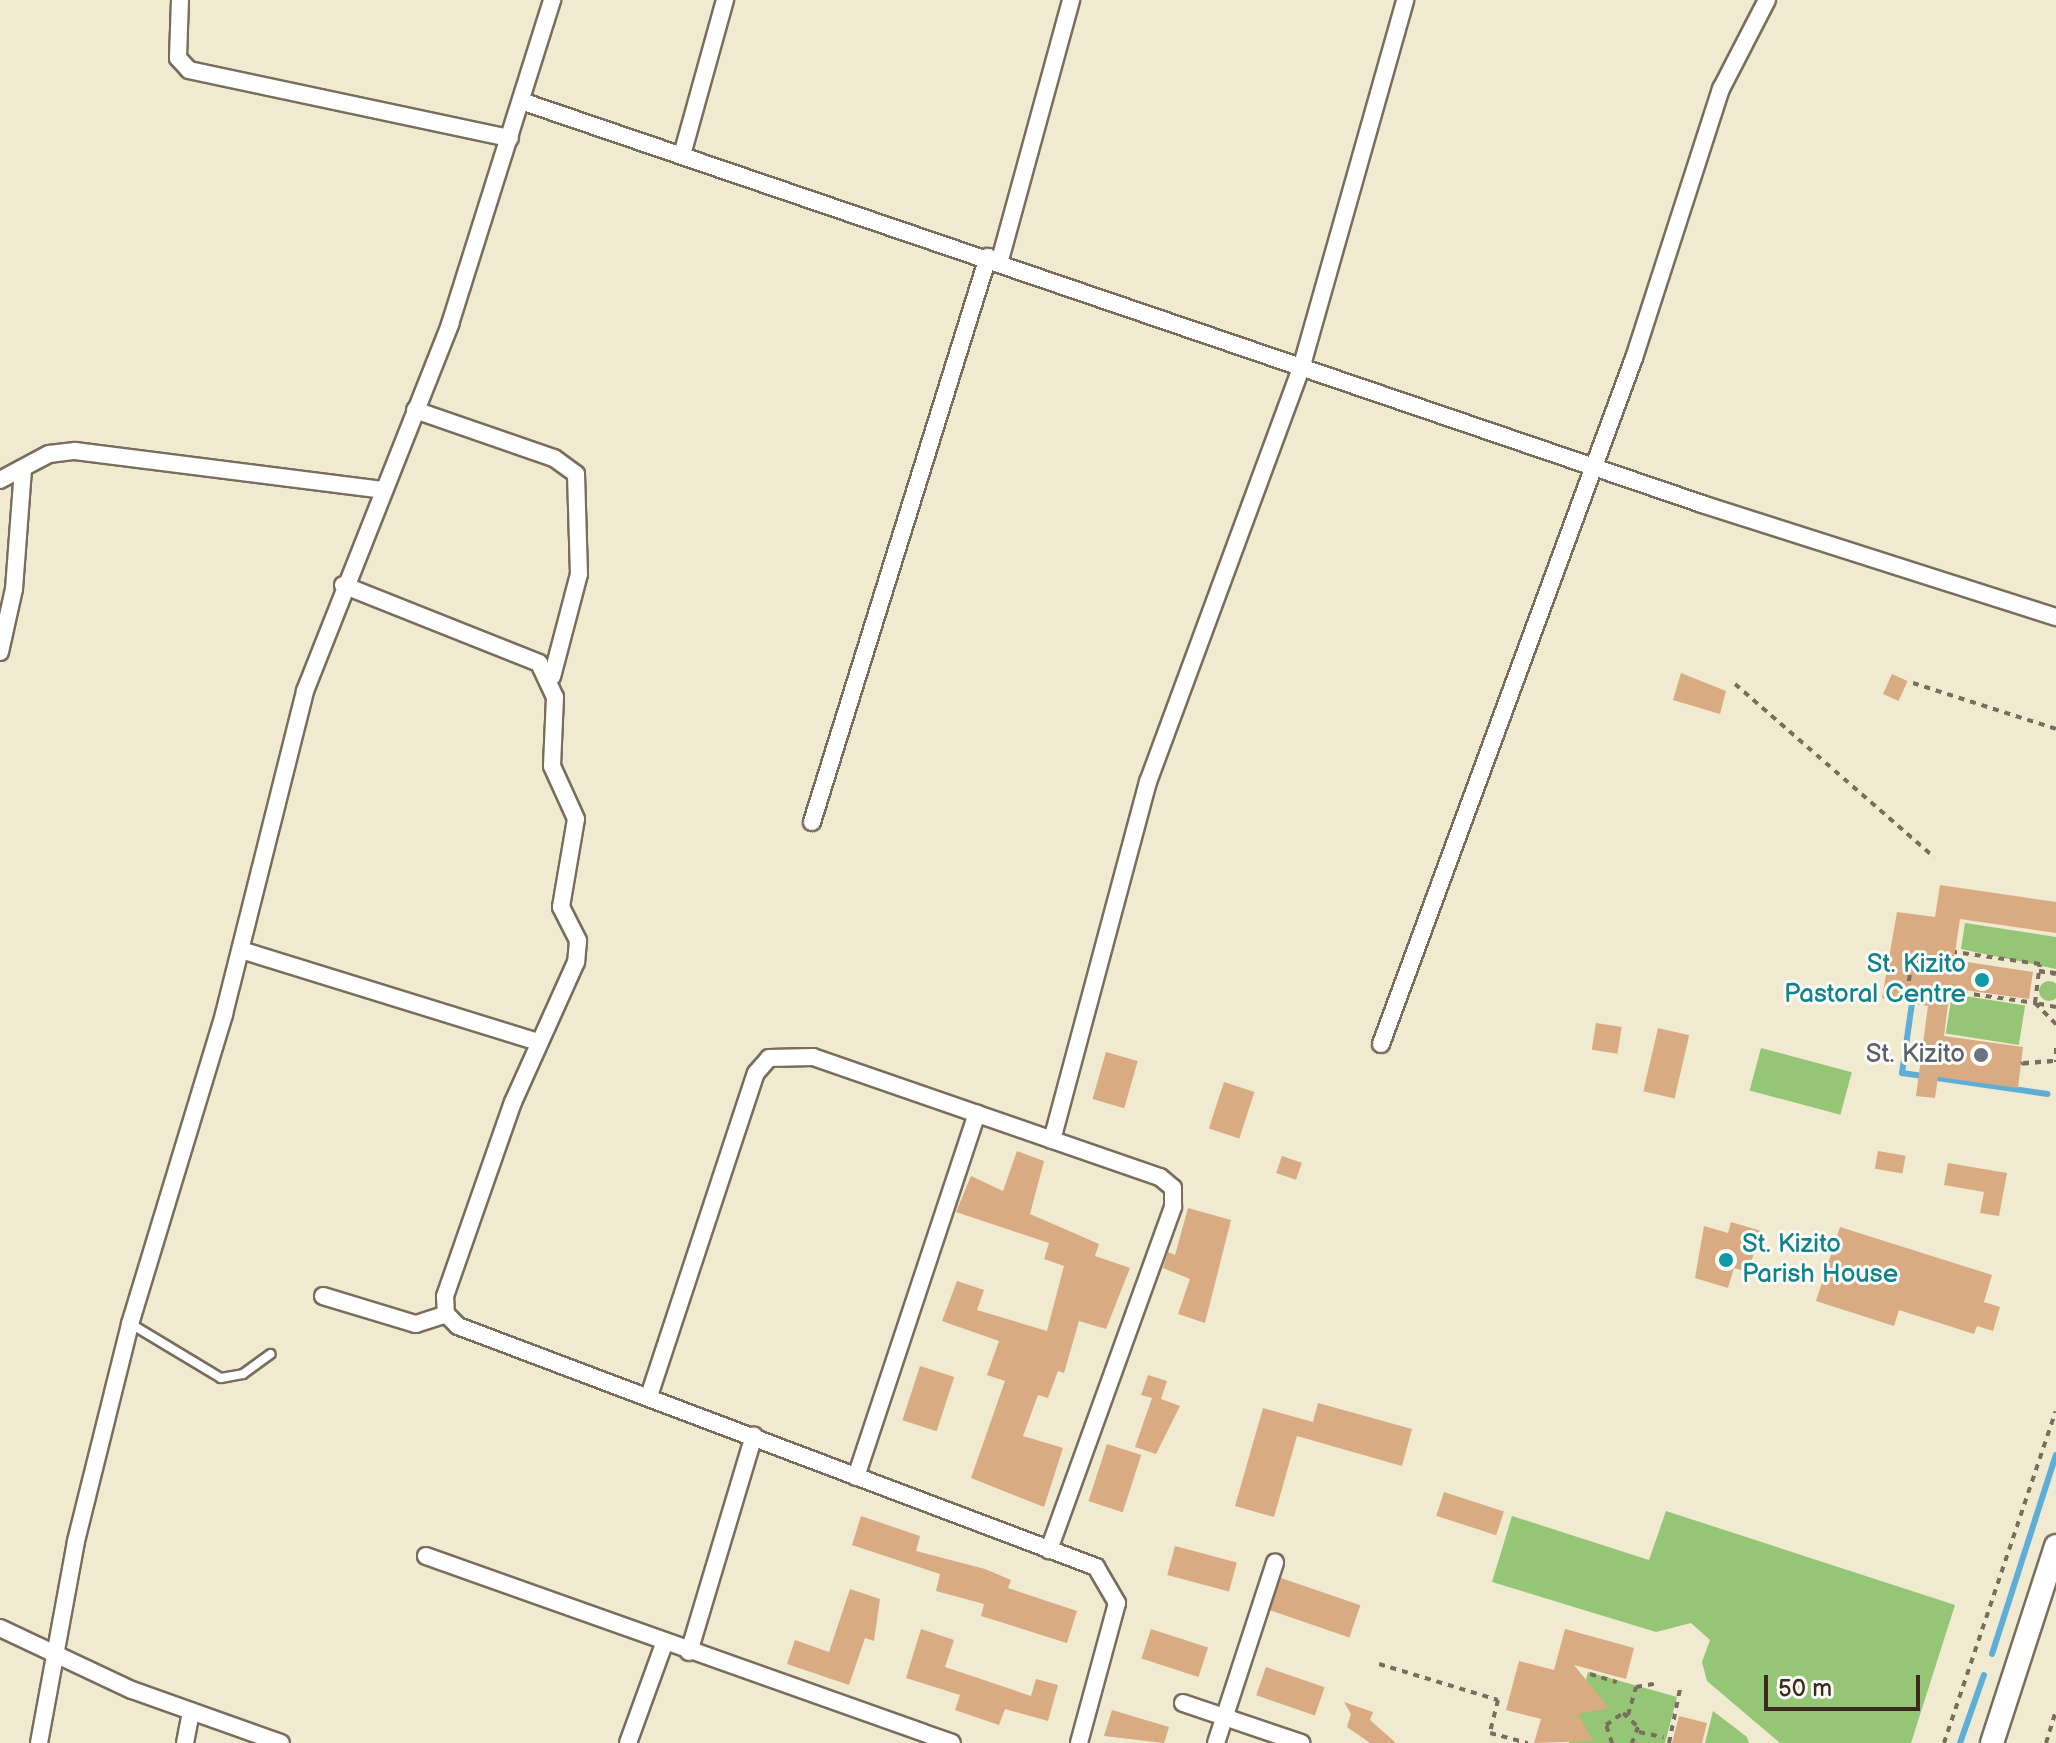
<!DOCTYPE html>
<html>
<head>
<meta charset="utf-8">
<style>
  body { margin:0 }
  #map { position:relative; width:2056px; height:1743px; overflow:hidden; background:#f0ead1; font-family:"Balsamiq Sans",sans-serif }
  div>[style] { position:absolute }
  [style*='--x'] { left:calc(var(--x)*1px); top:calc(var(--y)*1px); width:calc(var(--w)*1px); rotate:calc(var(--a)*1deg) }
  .green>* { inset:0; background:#94c676; transform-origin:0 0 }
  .round { border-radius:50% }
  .stream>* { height:6px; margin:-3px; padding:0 3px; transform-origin:3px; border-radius:3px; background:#5dafd8 }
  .building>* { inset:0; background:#d9ab82; transform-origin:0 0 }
  .path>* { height:4px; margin-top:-2px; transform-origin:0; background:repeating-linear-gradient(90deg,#7a6d5d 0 6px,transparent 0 12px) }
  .roads { filter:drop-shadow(2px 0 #7a6d5d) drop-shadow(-2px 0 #7a6d5d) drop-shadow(0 2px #7a6d5d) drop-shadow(0 -2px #7a6d5d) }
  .service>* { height:8px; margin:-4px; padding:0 4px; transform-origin:4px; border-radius:4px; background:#fff }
  .minor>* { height:16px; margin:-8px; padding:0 8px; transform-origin:8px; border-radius:8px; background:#fff }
  .secondary>* { height:22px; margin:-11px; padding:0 11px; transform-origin:11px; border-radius:11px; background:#fff }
  .dots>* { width:22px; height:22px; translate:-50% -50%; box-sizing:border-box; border:4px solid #fdfcf7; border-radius:50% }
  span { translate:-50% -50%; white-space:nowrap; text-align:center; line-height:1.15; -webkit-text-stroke:6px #fdfcf7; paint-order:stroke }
  .culture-label { font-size:26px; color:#0d838f }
  .right { translate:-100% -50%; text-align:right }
  .left { translate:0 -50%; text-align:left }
  .worship-label { font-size:26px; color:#5b616d }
  .scale { position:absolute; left:1764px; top:1675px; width:156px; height:36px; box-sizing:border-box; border:4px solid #3b2a1e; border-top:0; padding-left:10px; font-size:24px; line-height:28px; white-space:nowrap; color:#3b2a1e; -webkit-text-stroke:6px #fdfcf7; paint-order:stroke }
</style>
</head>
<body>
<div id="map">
  <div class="green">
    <div style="clip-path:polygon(1965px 923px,2056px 937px,2056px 969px,1961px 949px)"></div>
    <div class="round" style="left:2039px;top:981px;width:20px;height:20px"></div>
    <div style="left:1952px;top:994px;width:74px;height:40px;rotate:9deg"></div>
    <div style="left:1761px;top:1048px;width:94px;height:44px;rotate:15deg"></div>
    <div style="clip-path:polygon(1666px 1511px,1955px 1605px,1911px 1743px,1780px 1743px,1707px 1681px,1702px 1662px,1710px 1640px,1691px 1623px,1656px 1632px,1492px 1582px,1512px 1516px,1649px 1560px)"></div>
    <div style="clip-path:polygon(1588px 1672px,1677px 1697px,1665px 1743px,1569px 1743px)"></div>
    <div style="clip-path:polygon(1713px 1711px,1747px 1737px,1749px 1743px,1705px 1743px)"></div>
  </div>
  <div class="stream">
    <div style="--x:1913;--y:996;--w:78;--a:98.1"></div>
    <div style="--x:1902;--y:1073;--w:147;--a:8.2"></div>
    <div style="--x:1992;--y:1654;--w:209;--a:-72.2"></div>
    <div style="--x:1960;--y:1743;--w:72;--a:-70.6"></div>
  </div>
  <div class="building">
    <div style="clip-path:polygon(1681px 673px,1726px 691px,1720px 714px,1673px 700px)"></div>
    <div style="left:1892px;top:674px;width:17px;height:22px;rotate:24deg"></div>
    <div style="clip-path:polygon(1940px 885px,2056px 902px,2056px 933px,1960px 919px,1954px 960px,2033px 972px,2029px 999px,1950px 988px,1944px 1036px,2023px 1047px,2018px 1088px,1938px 1077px,1935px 1098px,1916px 1096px,1928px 1006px,1882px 998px,1897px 912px,1935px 917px)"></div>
    <div style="left:1596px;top:1023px;width:26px;height:27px;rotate:9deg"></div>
    <div style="left:1658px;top:1028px;width:32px;height:65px;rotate:13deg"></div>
    <div style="left:1106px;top:1052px;width:33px;height:49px;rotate:16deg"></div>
    <div style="left:1224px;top:1082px;width:32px;height:49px;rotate:18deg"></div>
    <div style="clip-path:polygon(1017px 1151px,1044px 1161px,1030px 1214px,1099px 1244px,1095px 1256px,1130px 1268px,1106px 1329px,1079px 1321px,1064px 1373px,1058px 1371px,1048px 1398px,1038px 1395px,1023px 1436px,1063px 1448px,1044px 1507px,971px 1478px,1005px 1381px,987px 1375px,999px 1341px,942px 1321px,957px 1281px,984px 1290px,977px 1310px,1047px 1331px,1064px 1266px,1044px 1259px,1049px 1243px,956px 1212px,971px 1176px,1003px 1191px)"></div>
    <div style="left:1878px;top:1151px;width:28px;height:18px;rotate:10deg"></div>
    <div style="left:1282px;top:1156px;width:21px;height:18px;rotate:19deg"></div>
    <div style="clip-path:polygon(1948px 1163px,2007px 1173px,1999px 1216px,1980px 1213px,1984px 1192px,1944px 1185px)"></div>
    <div style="clip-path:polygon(1188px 1208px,1231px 1220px,1205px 1323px,1178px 1314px,1190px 1279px,1163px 1268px,1168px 1252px,1175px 1255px)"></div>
    <div style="clip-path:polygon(1731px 1222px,1761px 1231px,1748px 1272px,1734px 1268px,1728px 1288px,1695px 1278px,1704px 1226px,1728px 1233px)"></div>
    <div style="clip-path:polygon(1840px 1227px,1992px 1275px,1984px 1302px,2000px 1307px,1993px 1331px,1977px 1326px,1974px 1334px,1899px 1310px,1894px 1326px,1816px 1301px)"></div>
    <div style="left:920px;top:1366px;width:36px;height:57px;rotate:18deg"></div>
    <div style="clip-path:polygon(1148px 1375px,1167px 1381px,1161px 1399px,1180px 1406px,1156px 1454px,1135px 1447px,1152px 1398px,1141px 1395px)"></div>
    <div style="clip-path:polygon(1318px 1403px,1412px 1429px,1402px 1466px,1297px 1436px,1274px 1517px,1235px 1506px,1263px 1408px,1313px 1422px)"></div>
    <div style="left:1107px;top:1444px;width:36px;height:60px;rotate:18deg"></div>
    <div style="left:1444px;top:1492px;width:63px;height:25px;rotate:18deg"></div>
    <div style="clip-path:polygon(861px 1516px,920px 1536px,916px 1551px,985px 1569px,1011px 1580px,1008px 1588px,1077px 1611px,1067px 1643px,981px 1616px,984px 1604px,936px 1591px,940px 1574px,852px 1545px)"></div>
    <div style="left:1175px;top:1546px;width:64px;height:30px;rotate:15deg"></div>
    <div style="left:1281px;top:1578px;width:84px;height:34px;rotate:19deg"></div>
    <div style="clip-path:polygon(850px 1589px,880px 1599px,874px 1641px,865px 1638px,849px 1685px,787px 1664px,795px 1640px,829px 1652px)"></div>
    <div style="clip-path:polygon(921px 1629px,954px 1640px,945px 1667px,1031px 1696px,1036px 1679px,1058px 1685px,1048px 1721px,1005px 1709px,999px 1725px,955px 1710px,960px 1695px,906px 1678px)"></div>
    <div style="left:1151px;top:1629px;width:60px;height:31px;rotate:18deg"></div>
    <div style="clip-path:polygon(1565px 1629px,1634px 1648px,1626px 1679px,1574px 1665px,1609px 1708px,1578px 1714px,1593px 1741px,1534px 1743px,1541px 1719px,1506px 1710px,1519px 1661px,1554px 1670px)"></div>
    <div style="left:1266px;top:1667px;width:62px;height:30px;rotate:19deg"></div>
    <div style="clip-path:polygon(1344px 1702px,1373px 1712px,1370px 1720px,1396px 1743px,1370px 1743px,1347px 1727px,1351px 1714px)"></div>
    <div style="clip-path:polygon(1112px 1710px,1169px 1727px,1164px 1743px,1104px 1736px)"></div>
    <div style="clip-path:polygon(1679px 1716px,1707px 1723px,1702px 1743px,1672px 1743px)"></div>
  </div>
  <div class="path">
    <div style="--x:1913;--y:683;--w:150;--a:17.8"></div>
    <div style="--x:1735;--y:684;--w:264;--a:41"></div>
    <div style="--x:2056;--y:973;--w:17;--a:-173"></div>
    <div style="--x:2039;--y:971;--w:17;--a:10"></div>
    <div style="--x:1950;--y:991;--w:86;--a:8"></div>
    <div style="--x:2035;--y:1003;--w:39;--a:-83"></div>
    <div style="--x:2040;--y:964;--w:86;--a:-172"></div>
    <div style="--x:1929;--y:998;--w:23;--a:-167"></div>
    <div style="--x:1907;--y:993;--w:31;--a:-81"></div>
    <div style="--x:1912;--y:962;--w:22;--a:3"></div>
    <div style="--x:2056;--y:1007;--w:21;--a:-169"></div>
    <div style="--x:2035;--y:1003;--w:30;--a:45"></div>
    <div style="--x:2056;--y:1048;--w:14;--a:90"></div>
    <div style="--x:2053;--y:1061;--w:32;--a:175"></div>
    <div style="--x:2021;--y:1064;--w:2;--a:-27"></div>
    <div style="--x:2023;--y:1063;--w:30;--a:-4"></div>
    <div style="--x:1379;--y:1664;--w:124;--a:16.8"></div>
    <div style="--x:1498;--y:1700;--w:34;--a:104"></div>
    <div style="--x:1490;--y:1733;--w:39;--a:15"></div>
    <div style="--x:1590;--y:1674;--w:28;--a:17"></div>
    <div style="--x:1628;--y:1715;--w:29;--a:-74"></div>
    <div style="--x:1636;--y:1687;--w:23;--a:-10"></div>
    <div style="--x:1639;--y:1732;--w:25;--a:12"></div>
    <div style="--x:1612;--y:1743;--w:19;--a:-108"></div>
    <div style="--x:1606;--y:1725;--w:21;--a:-35"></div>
    <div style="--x:1623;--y:1713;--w:21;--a:43"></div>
    <div style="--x:1638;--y:1727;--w:17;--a:111"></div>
    <div style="--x:1669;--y:1743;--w:55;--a:-78.5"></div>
    <div style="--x:1944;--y:1743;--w:350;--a:-71.4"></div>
    <div style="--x:2046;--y:1743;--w:34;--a:-73"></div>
  </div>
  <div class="roads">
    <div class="service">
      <div style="--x:131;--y:1324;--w:105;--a:31"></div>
      <div style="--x:221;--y:1378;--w:22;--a:-10"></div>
      <div style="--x:243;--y:1374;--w:34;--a:-36"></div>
    </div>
    <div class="minor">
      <div style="--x:180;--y:0;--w:58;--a:92"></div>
      <div style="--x:178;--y:58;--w:16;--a:47"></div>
      <div style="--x:189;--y:70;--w:328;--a:12"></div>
      <div style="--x:521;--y:101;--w:1248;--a:18.84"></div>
      <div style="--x:1702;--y:504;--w:372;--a:17.7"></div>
      <div style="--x:682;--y:155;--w:161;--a:-74.5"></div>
      <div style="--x:1000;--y:260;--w:270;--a:-74.7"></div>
      <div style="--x:415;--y:410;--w:147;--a:19.1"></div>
      <div style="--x:554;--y:458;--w:27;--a:36"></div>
      <div style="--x:576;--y:474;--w:100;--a:88.3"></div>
      <div style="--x:579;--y:574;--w:106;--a:104.7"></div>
      <div style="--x:0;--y:480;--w:55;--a:-28"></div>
      <div style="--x:49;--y:454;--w:26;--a:-7"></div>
      <div style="--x:75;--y:451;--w:310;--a:7.2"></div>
      <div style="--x:343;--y:585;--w:211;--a:21.7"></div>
      <div style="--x:539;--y:663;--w:38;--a:65"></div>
      <div style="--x:555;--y:697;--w:69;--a:92.5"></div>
      <div style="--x:552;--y:766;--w:58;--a:65.6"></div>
      <div style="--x:576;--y:819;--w:89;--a:99.7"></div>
      <div style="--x:561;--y:907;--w:38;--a:63"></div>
      <div style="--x:578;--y:941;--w:21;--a:95"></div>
      <div style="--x:576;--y:962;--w:154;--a:114.2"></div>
      <div style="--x:513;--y:1102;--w:206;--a:109.3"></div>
      <div style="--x:445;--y:1296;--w:18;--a:87"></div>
      <div style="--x:446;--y:1314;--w:17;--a:45"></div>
      <div style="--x:458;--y:1326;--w:682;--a:20.69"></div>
      <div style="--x:1096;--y:1567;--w:42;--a:59.7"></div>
      <div style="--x:1117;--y:1603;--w:145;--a:105.2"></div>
      <div style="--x:0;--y:652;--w:65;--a:-77.5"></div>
      <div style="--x:14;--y:589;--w:120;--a:-85.7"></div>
      <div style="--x:812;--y:822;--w:592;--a:-72.7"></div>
      <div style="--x:241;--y:950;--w:311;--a:17.2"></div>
      <div style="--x:1381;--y:1044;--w:731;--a:-69.76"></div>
      <div style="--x:1634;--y:358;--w:283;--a:-72.1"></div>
      <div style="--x:1721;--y:89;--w:100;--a:-62.7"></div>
      <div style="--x:1052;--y:1140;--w:371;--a:-75"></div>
      <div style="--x:1148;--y:782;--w:445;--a:-69.7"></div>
      <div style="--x:1302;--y:365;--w:379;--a:-74.2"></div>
      <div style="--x:323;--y:1296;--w:97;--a:16.8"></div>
      <div style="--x:416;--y:1324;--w:32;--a:-18"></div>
      <div style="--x:650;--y:1393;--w:337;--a:-71.7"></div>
      <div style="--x:756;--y:1073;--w:20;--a:-49"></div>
      <div style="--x:769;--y:1058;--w:44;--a:-1.3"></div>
      <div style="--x:813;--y:1057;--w:367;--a:19.1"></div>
      <div style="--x:1160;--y:1177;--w:17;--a:40"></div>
      <div style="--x:1173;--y:1188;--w:19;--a:90"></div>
      <div style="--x:1173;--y:1207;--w:365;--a:109.9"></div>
      <div style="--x:856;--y:1477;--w:383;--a:-71.6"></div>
      <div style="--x:426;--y:1556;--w:558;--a:19.57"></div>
      <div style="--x:0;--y:1628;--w:146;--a:25.2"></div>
      <div style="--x:132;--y:1690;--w:158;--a:19.6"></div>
      <div style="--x:689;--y:1652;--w:226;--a:-73.3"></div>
      <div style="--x:1183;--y:1703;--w:125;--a:18.7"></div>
      <div style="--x:39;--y:1743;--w:205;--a:-79.6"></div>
      <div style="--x:76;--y:1541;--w:224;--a:-76"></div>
      <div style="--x:130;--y:1324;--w:324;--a:-73.1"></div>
      <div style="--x:224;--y:1014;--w:333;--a:-75.9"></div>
      <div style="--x:305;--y:691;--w:395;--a:-68.4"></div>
      <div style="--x:450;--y:324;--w:340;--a:-72.5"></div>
      <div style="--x:185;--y:1743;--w:32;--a:-79"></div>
      <div style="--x:628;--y:1743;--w:105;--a:-70"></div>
      <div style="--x:1216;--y:1743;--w:190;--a:-71.9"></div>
    </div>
    <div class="secondary">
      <div style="--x:1992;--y:1743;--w:207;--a:-72"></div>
    </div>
  </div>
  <div class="dots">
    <div style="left:1982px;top:980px;background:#0f9aa8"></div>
    <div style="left:1981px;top:1055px;background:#6b7280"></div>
    <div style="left:1726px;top:1260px;background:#0f9aa8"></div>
  </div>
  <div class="culture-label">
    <span class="right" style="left:1966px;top:980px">St. Kizito<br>Pastoral Centre</span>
    <span class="left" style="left:1742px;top:1260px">St. Kizito<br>Parish House</span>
  </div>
  <div class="worship-label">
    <span class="right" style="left:1965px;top:1055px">St. Kizito</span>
  </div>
  <div class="scale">50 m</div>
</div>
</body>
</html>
